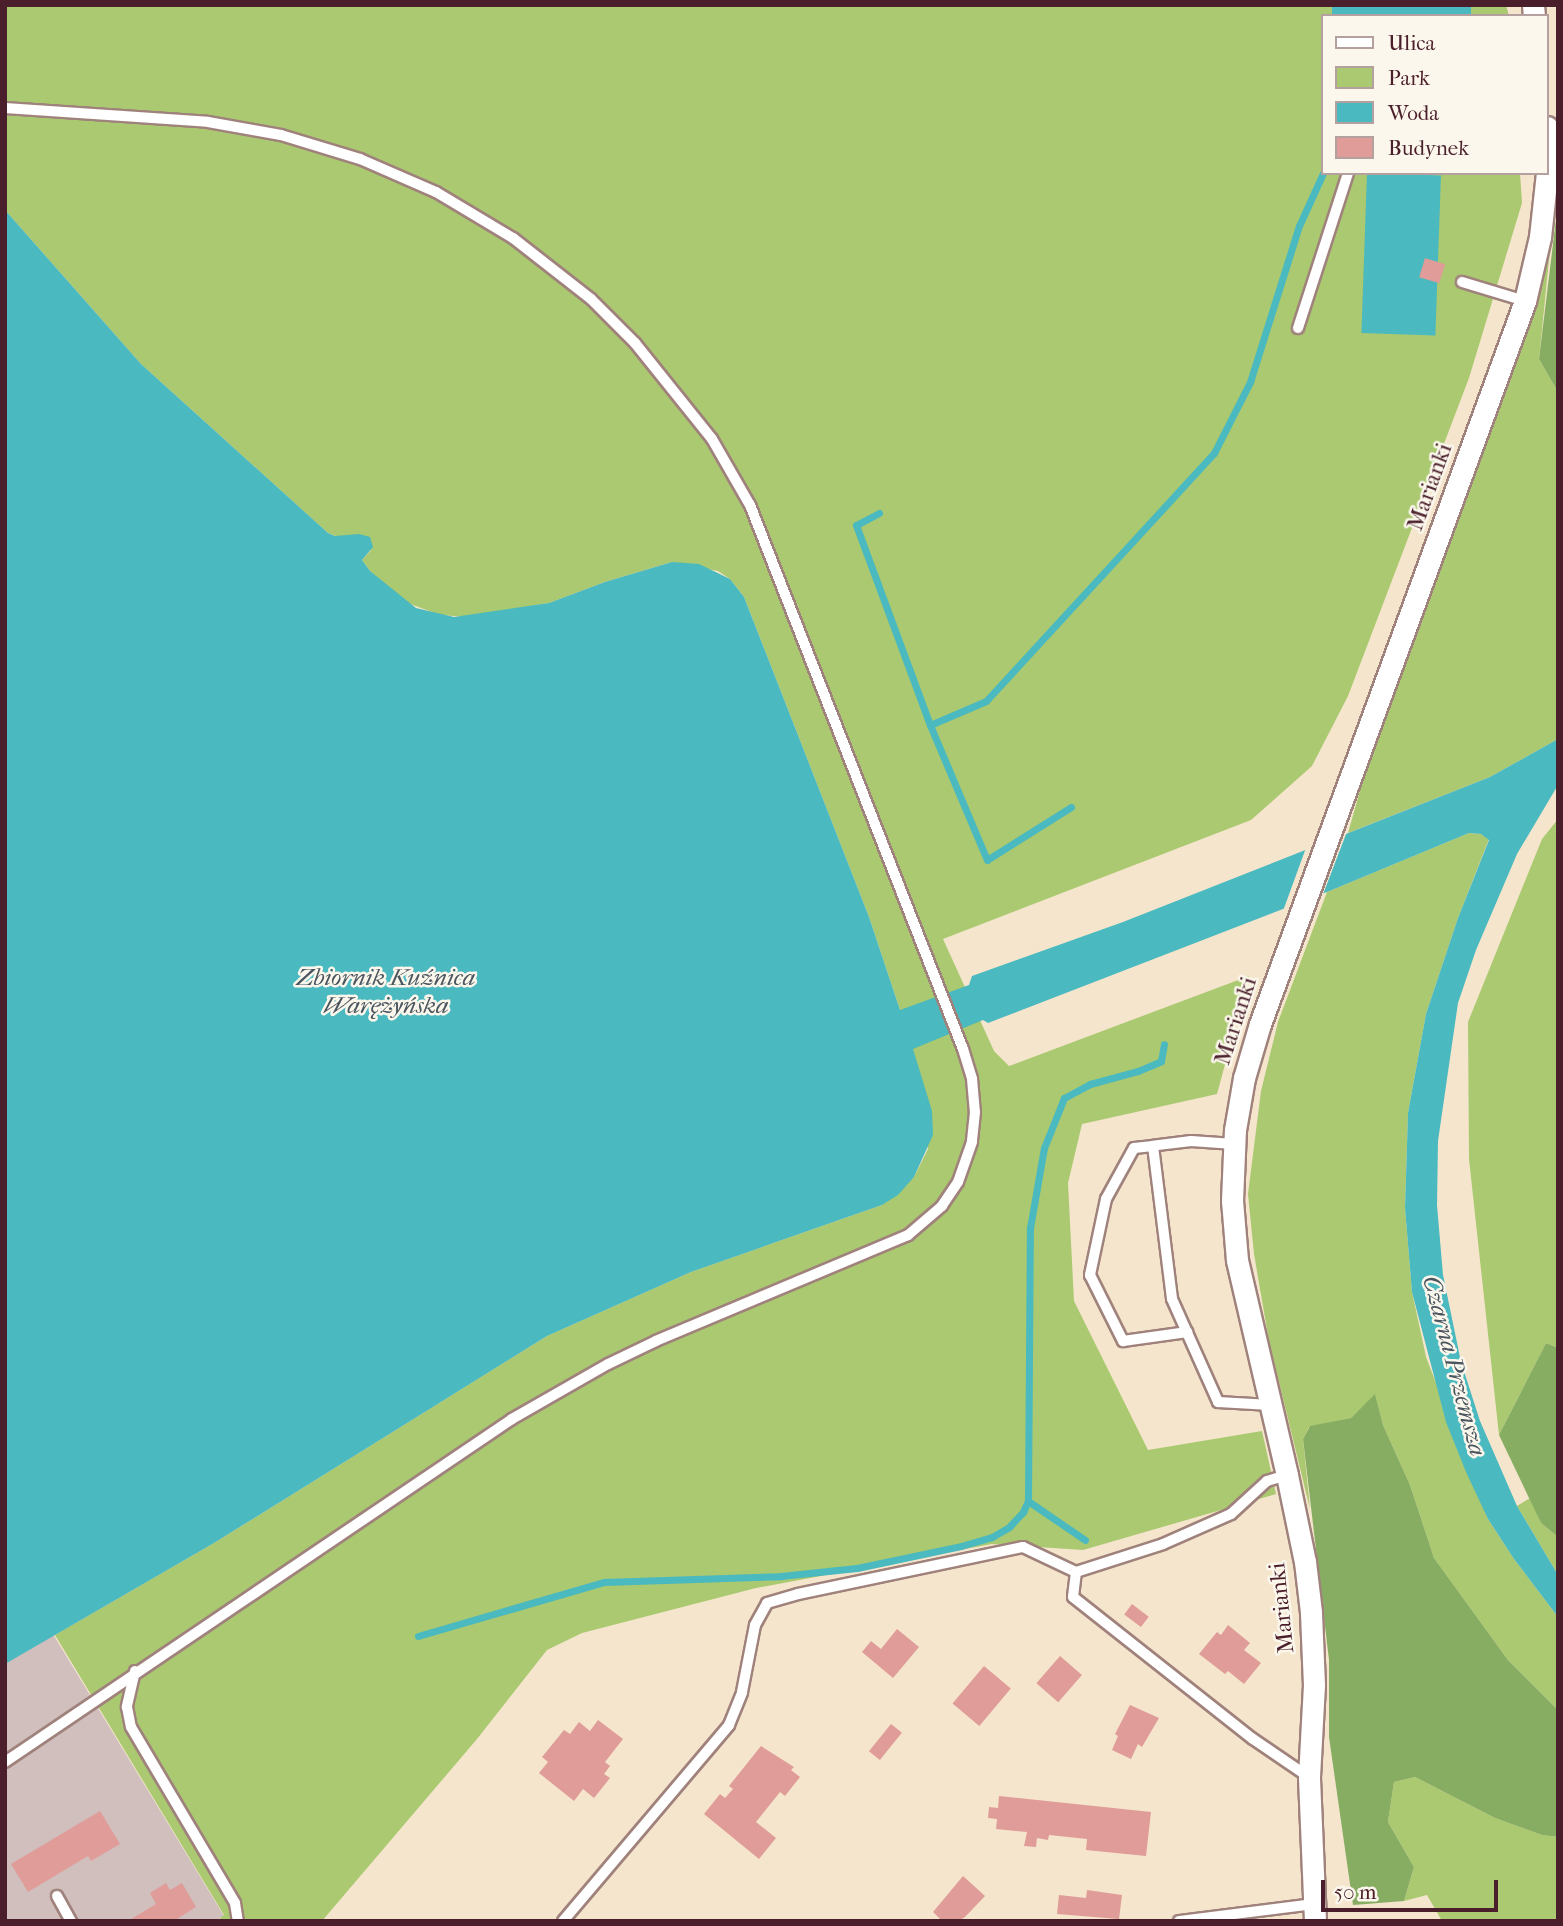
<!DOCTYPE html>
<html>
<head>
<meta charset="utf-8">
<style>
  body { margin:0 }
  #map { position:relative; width:1563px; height:1926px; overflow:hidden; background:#f5e5cc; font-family:"IM FELL French Canon",serif }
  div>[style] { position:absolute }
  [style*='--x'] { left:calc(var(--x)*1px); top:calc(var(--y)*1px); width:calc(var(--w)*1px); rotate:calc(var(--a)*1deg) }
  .industrial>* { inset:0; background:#d1bfbe }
  .green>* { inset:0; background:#aac970 }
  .forest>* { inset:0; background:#87ad62 }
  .water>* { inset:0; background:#4ab9c0; transform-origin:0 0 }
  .pier>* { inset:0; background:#f5e5cc }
  .stream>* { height:7px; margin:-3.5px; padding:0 3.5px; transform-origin:3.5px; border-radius:3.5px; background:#4ab9c0 }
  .building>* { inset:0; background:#df9c98; transform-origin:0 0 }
  .roads { filter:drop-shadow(2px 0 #a0827c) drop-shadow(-2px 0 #a0827c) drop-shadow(0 2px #a0827c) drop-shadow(0 -2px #a0827c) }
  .service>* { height:10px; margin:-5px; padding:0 5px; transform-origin:5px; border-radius:5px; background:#fff }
  .minor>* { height:21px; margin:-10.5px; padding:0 10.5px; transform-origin:10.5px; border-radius:10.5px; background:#fff }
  span { translate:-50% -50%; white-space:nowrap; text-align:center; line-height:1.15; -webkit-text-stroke:5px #fbf7ec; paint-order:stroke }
  .street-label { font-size:23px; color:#4a1f2b }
  .water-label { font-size:24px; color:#4a555f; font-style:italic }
  .frame { position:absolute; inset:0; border:7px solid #4a1f2b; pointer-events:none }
  .legend { position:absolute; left:1321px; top:14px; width:228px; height:161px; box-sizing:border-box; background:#fbf7ec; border:2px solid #b4a19f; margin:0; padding:9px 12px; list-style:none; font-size:21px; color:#4a1f2b }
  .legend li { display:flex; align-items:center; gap:14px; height:35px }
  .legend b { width:35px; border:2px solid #b4a19f }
  .scale { position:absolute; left:1321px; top:1880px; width:177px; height:32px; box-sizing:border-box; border:4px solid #4a1f2b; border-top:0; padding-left:9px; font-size:21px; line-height:24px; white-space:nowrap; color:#4a1f2b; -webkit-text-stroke:5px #fbf7ec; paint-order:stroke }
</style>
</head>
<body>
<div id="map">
  <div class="industrial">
    <div style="clip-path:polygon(5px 1555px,224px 1916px,215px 1921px,5px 1921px)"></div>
  </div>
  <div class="green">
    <div style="clip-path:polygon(5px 5px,1506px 5px,1509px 16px,1323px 16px,1323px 173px,1520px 173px,1522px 203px,1469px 378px,1348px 696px,1312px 766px,1251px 820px,943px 939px,994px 1051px,1009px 1066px,1249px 976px,1217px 1094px,1082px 1124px,1068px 1183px,1074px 1301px,1148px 1450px,1262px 1431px,1276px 1494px,1083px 1550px,992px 1544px,756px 1588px,582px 1633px,547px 1650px,477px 1739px,322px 1921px,217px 1921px,224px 1915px,55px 1635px,214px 1543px,547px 1336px,691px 1272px,882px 1205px,914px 1177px,928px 1149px,900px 1010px,869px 917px,744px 597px,730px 579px,718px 571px,672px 562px,605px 582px,549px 603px,467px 617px,440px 615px,405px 602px,370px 571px,362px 560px,371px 550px,328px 533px,141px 364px,5px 210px)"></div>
    <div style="clip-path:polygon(1550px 250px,1539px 359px,1558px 392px,1558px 739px,1490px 777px,1348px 833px,1370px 755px,1527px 332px)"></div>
    <div style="clip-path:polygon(1558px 819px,1558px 1348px,1546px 1343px,1499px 1435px,1469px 1159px,1468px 1022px,1542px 839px)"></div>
    <div style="clip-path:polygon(1469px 833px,1481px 834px,1489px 839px,1458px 918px,1426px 1014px,1408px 1113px,1405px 1208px,1412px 1292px,1426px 1357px,1488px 1519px,1514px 1559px,1558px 1617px,1558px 1710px,1508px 1660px,1434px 1558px,1410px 1485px,1383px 1425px,1375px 1395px,1351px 1418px,1309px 1427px,1303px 1439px,1310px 1509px,1269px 1341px,1254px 1254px,1248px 1194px,1261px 1091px,1278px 1022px,1327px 892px)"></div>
    <div style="clip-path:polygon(1530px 1498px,1541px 1523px,1558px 1537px,1558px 1575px,1517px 1506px)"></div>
    <div style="clip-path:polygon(1415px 1777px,1495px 1818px,1542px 1835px,1558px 1837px,1558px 1921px,1442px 1921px,1427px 1895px,1404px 1901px,1414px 1867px,1388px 1822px,1394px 1782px)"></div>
  </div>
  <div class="forest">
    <div style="clip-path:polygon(1558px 203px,1558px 392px,1539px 359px)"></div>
    <div style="clip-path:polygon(1546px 1343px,1558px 1348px,1558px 1537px,1541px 1523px,1499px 1435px)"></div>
    <div style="clip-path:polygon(1375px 1394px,1383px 1425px,1410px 1485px,1434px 1558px,1508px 1660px,1558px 1710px,1558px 1837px,1542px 1835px,1495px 1818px,1415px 1777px,1394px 1782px,1388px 1822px,1414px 1867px,1404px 1901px,1353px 1905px,1329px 1737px,1329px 1660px,1303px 1439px,1310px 1426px,1351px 1418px)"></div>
  </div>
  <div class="water">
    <div style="left:1332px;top:5px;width:139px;height:12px"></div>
    <div style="left:1367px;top:173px;width:74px;height:160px;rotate:2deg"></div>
    <div style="clip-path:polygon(5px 210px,141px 364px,328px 533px,335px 536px,359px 534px,370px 537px,373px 547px,362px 560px,370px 571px,416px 608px,454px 617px,549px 603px,605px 582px,672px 562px,699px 564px,730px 579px,744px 597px,869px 917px,900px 1010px,969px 985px,972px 976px,1123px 922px,1490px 777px,1558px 739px,1558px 785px,1517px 854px,1476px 950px,1458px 1003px,1438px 1141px,1437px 1205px,1443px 1275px,1461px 1362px,1480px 1421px,1517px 1506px,1558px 1575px,1558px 1617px,1514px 1559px,1488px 1519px,1466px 1472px,1446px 1422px,1412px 1292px,1405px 1208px,1408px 1113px,1426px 1014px,1458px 918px,1489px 840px,1481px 834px,1469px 833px,1327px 892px,988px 1023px,983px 1020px,913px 1049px,932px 1111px,933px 1135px,914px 1177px,898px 1195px,882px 1205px,691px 1272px,547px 1336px,214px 1543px,5px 1664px)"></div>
  </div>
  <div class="pier">
    <div style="clip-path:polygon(1348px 829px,1322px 897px,1283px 911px,1307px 845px)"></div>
  </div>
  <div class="stream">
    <div style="--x:879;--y:513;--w:26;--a:152"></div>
    <div style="--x:856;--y:525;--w:213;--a:69.7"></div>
    <div style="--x:1071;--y:807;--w:99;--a:147.8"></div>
    <div style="--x:987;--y:860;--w:147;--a:-112.9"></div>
    <div style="--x:930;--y:725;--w:61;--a:-23.2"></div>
    <div style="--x:986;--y:701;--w:337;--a:-47.4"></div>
    <div style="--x:1214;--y:453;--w:80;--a:-63.1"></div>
    <div style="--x:1250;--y:382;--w:164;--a:-72.6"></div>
    <div style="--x:1299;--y:226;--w:58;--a:-65.6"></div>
    <div style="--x:1028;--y:1501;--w:69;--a:34.4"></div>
    <div style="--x:418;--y:1636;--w:194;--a:-16.2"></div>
    <div style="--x:604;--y:1582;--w:177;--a:-1.9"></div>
    <div style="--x:781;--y:1576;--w:76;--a:-6"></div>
    <div style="--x:857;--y:1568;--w:106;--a:-11.9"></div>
    <div style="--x:961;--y:1546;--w:32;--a:-16"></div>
    <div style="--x:992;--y:1537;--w:20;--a:-30"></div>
    <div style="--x:1009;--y:1527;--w:21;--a:-47"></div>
    <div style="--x:1023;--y:1512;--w:12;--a:-66"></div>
    <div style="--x:1028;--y:1501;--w:273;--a:-89.6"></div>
    <div style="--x:1030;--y:1228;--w:81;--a:-80.1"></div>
    <div style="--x:1044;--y:1148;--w:54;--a:-68.2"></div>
    <div style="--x:1064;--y:1098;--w:30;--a:-28"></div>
    <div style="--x:1090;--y:1084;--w:50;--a:-15.2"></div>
    <div style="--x:1138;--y:1071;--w:25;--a:-23"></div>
    <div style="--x:1161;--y:1061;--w:17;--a:-80"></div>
  </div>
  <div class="building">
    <div style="left:1425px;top:258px;width:21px;height:20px;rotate:17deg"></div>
    <div style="left:1132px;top:1604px;width:21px;height:13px;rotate:37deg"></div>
    <div style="clip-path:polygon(1228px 1625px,1250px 1643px,1244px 1650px,1261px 1663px,1244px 1684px,1228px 1671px,1225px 1674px,1199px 1654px,1217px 1632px,1221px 1635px)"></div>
    <div style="clip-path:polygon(897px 1629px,919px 1647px,893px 1678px,862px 1652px,871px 1641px,881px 1649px)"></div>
    <div style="left:1060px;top:1656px;width:29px;height:36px;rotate:41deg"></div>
    <div style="left:984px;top:1666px;width:35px;height:49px;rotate:40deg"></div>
    <div style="clip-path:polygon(1130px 1705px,1159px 1718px,1142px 1747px,1138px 1744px,1131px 1759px,1112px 1750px,1118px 1736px,1115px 1734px)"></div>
    <div style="clip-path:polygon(598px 1720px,623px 1739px,605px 1762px,610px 1766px,604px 1774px,610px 1778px,594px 1798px,583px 1789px,574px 1801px,539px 1773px,548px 1762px,542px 1757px,564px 1730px,570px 1734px,579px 1722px,590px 1731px)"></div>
    <div style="left:891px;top:1724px;width:14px;height:35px;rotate:39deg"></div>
    <div style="clip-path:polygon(761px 1746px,794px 1767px,791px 1770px,800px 1777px,785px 1796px,780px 1792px,756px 1822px,776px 1838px,759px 1859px,704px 1814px,720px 1794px,725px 1798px,733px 1789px,729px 1786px)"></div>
    <div style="clip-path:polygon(999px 1796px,1151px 1812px,1146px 1856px,1086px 1850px,1087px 1839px,1049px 1835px,1048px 1840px,1037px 1838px,1036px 1847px,1024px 1846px,1027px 1832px,996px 1829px,997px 1819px,988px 1818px,989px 1807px,998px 1808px)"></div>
    <div style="clip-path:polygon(100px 1811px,120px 1844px,91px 1861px,88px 1856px,28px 1892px,11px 1864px)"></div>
    <div style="clip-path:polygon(963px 1876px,985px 1896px,965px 1917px,958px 1921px,942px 1921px,933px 1912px)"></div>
    <div style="clip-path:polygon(166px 1883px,170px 1890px,182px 1883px,196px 1907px,174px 1921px,128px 1921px,156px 1904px,150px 1893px)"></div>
    <div style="clip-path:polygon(1087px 1890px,1122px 1895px,1119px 1919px,1057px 1914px,1059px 1895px,1086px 1898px)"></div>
  </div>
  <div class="roads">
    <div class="service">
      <div style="--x:5;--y:108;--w:203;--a:3.9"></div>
      <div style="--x:208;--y:122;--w:74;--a:10.1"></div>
      <div style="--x:281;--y:135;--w:83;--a:16.9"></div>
      <div style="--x:360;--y:159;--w:83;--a:23.5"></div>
      <div style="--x:436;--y:192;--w:90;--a:30.9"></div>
      <div style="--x:513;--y:238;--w:99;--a:38"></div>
      <div style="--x:591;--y:299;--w:62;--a:45"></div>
      <div style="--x:635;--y:343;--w:123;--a:51.3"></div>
      <div style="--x:712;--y:439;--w:76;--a:60.1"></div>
      <div style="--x:750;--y:505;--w:584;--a:68.62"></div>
      <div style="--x:963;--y:1049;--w:31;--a:73"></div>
      <div style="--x:972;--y:1079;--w:33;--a:85"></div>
      <div style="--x:975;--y:1112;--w:30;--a:96"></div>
      <div style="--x:972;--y:1142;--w:42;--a:109.3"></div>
      <div style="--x:958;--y:1182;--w:29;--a:124"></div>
      <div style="--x:942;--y:1206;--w:45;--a:139.5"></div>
      <div style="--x:908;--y:1235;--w:273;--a:157.2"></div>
      <div style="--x:656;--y:1341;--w:53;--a:154.4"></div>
      <div style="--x:608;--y:1364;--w:111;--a:150.2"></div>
      <div style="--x:512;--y:1419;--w:612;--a:145.92"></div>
      <div style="--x:1462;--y:282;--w:66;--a:16.8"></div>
      <div style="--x:1298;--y:328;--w:163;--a:-72.1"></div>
      <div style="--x:1234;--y:1144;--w:43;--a:-176"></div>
      <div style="--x:1191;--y:1141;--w:38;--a:173"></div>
      <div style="--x:1153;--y:1146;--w:154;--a:82.9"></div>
      <div style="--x:1172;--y:1299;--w:113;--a:65.9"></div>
      <div style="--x:1218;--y:1402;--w:53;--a:3.2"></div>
      <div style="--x:1153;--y:1146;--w:19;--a:174"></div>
      <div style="--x:1134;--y:1148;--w:58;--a:118.8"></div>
      <div style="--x:1106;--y:1199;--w:78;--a:101.9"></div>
      <div style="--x:1090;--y:1275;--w:74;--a:63.4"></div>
      <div style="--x:1123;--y:1341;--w:65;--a:-8"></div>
      <div style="--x:1076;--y:1572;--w:25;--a:97"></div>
      <div style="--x:1073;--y:1597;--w:229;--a:38.3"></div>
      <div style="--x:1253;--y:1739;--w:68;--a:34.2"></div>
      <div style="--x:135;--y:1671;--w:37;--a:103"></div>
      <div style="--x:127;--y:1707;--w:20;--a:79"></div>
      <div style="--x:131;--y:1727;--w:204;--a:59.4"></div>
      <div style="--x:235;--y:1903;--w:18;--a:81"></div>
      <div style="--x:57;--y:1896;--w:29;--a:61"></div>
      <div style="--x:563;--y:1921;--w:257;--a:-49.7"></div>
      <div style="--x:729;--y:1725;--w:35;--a:-68"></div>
      <div style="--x:742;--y:1692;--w:68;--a:-79"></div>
      <div style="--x:755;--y:1625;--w:25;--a:-61"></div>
      <div style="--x:767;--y:1603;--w:32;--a:-16"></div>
      <div style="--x:798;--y:1594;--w:230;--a:-11.8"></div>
      <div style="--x:1023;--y:1547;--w:59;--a:25.3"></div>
      <div style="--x:1076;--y:1572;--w:91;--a:-17.8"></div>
      <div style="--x:1163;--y:1544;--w:74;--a:-23.8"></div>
      <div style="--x:1231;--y:1514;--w:49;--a:-42.5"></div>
      <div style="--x:1267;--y:1481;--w:21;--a:-17"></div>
      <div style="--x:1179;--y:1921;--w:135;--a:-7.2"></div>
    </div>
    <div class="minor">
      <div style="--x:1533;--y:5;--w:11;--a:85"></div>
      <div style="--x:1547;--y:127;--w:46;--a:90"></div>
      <div style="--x:1315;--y:1921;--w:144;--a:-92.4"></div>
      <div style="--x:1309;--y:1777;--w:92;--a:-86.9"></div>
      <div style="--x:1314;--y:1685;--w:73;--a:-92.4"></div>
      <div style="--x:1311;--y:1612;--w:50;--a:-96.8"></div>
      <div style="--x:1305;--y:1562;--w:89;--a:-101.7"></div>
      <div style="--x:1287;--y:1475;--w:221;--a:-103.1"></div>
      <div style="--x:1237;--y:1260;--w:59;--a:-94.8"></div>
      <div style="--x:1232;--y:1201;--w:71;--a:-87.6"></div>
      <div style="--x:1235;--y:1130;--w:53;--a:-80.2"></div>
      <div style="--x:1244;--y:1078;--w:56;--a:-73.5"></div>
      <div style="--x:1260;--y:1024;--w:770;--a:-69.87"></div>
      <div style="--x:1525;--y:301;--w:66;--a:-76.8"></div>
      <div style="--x:1540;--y:237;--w:64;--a:-83.8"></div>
    </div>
  </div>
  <div class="street-label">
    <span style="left:1430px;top:487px;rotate:-70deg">Marianki</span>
    <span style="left:1236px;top:1021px;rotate:-72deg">Marianki</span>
    <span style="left:1282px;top:1608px;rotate:-96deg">Marianki</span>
  </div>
  <div class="water-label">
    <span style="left:386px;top:992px">Zbiornik Kuźnica<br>Warężyńska</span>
    <span style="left:1454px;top:1366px;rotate:75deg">Czarna Przemsza</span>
  </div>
  <div class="frame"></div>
  <ul class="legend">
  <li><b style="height:9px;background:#fff"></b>Ulica</li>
  <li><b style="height:19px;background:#aac970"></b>Park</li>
  <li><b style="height:19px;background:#4ab9c0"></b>Woda</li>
  <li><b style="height:19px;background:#df9c98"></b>Budynek</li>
  </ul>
  <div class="scale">50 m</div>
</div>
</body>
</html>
